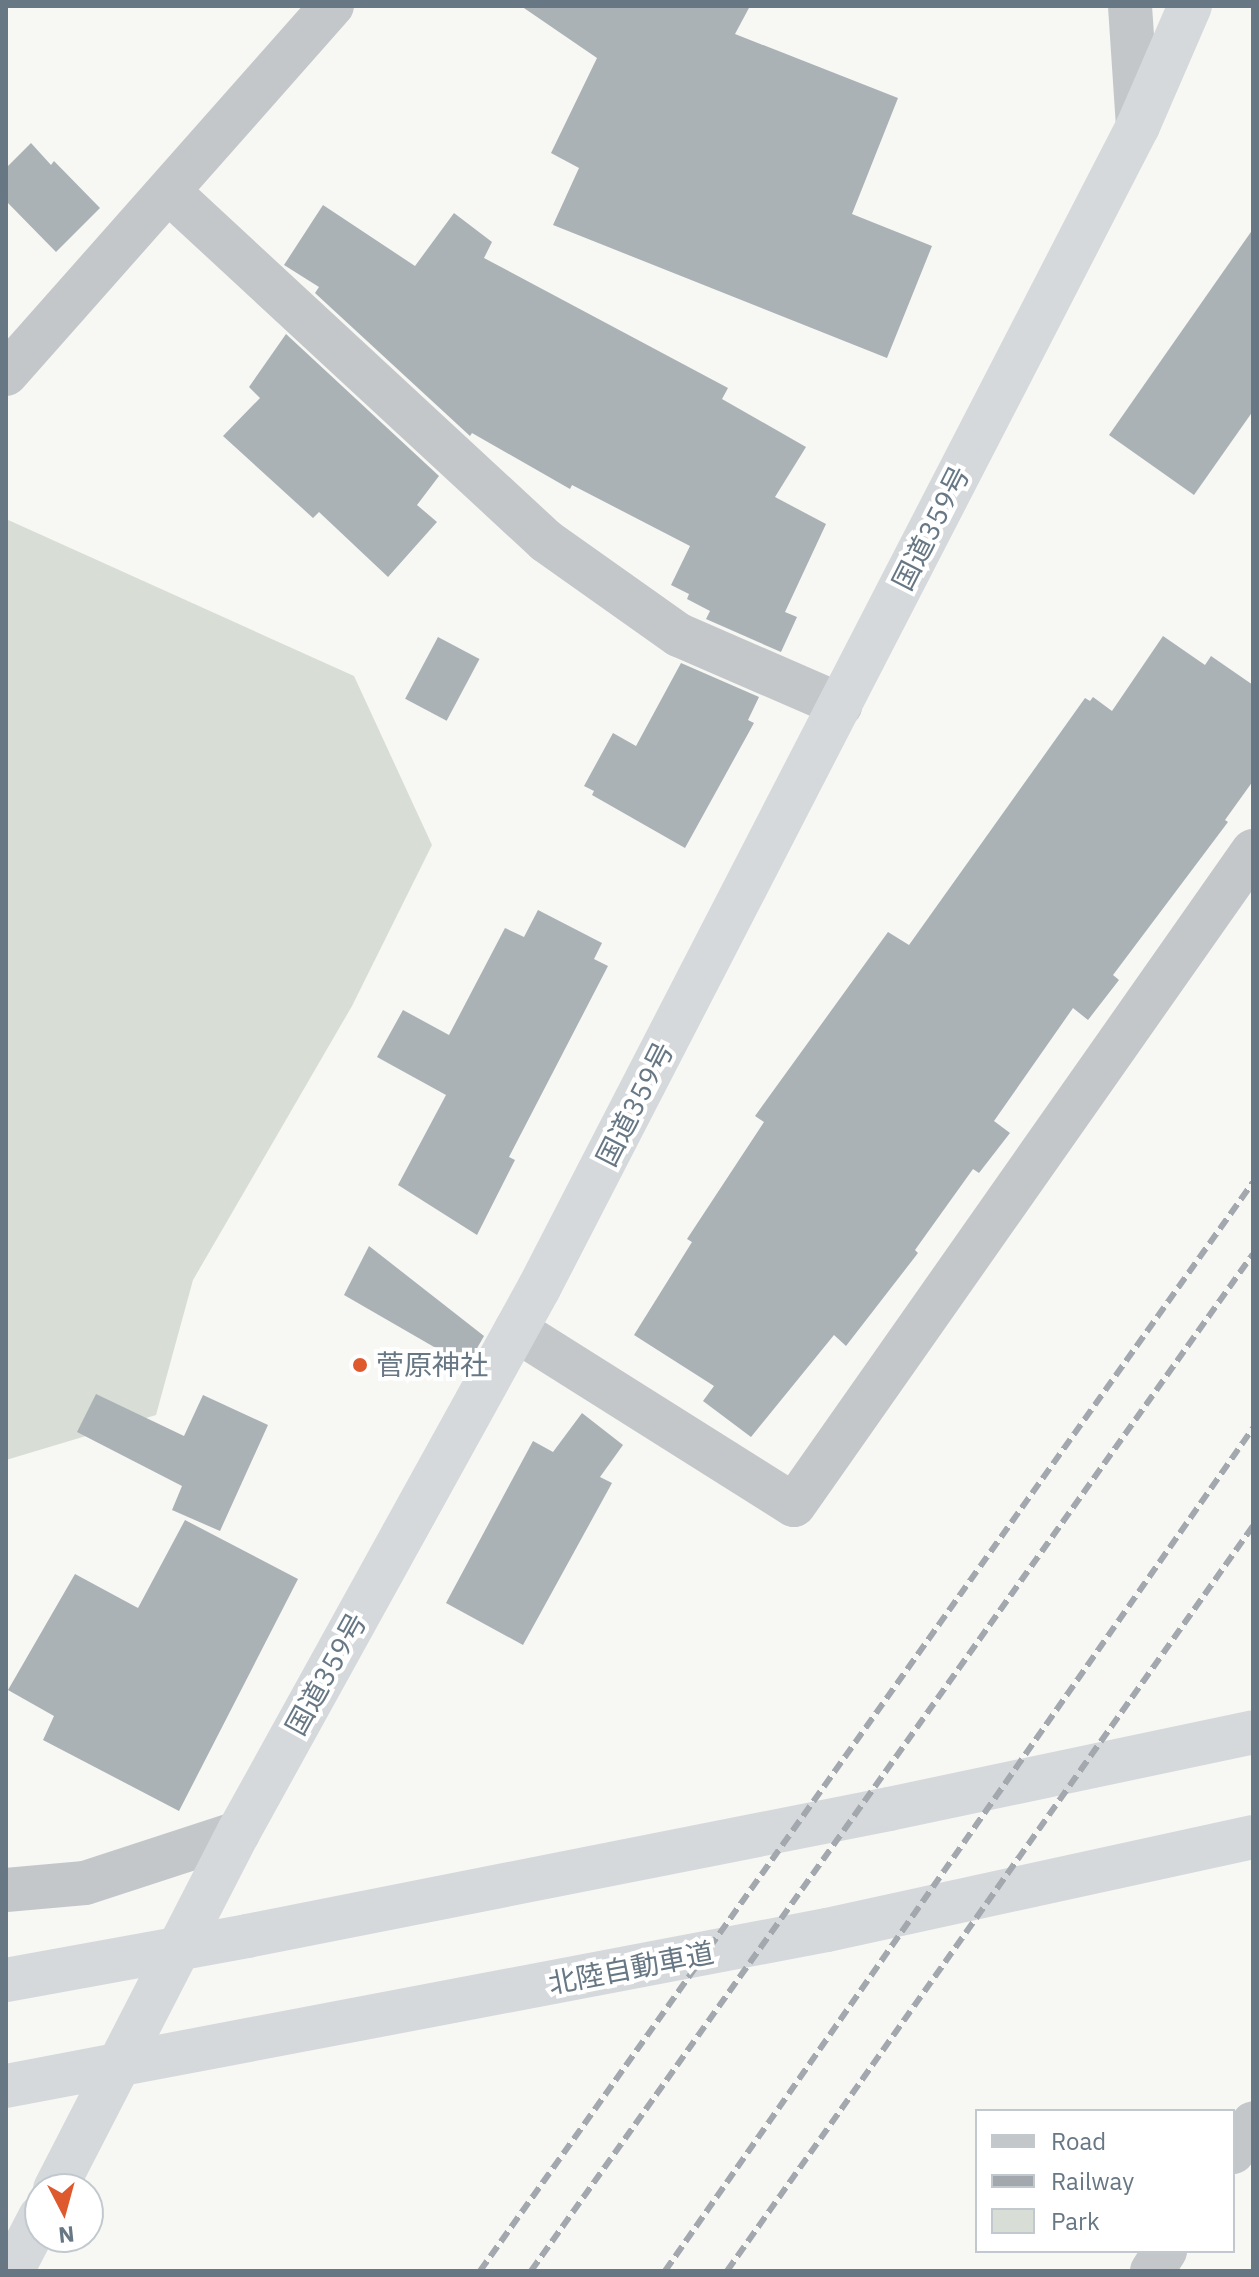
<!DOCTYPE html>
<html>
<head>
<meta charset="utf-8">
<style>
  body { margin:0 }
  #map { position:relative; width:1259px; height:2277px; overflow:hidden; background:#f7f7f4; font-family:"IBM Plex Sans","Noto Sans JP",sans-serif }
  div>[style] { position:absolute }
  [style*='--x'] { left:calc(var(--x)*1px); top:calc(var(--y)*1px); width:calc(var(--w)*1px); rotate:calc(var(--a)*1deg) }
  .green>* { inset:0; background:#d8ded5 }
  .building>* { inset:0; background:#aab2b6; transform-origin:0 0 }
  .minor>* { height:44px; margin:-22px; padding:0 22px; transform-origin:22px; border-radius:22px; background:#c3c7ca }
  .trunk>* { height:44px; margin:-22px; padding:0 22px; transform-origin:22px; border-radius:22px; background:#d5d9dc }
  .motorway>* { height:44px; margin:-22px; padding:0 22px; transform-origin:22px; border-radius:22px; background:#d5d9dc }
  .rail>* { height:6px; margin-top:-3px; transform-origin:0; background:repeating-linear-gradient(90deg,#a2a8ad 0 12px,transparent 0 18px) }
  .dots>* { width:22px; height:22px; translate:-50% -50%; box-sizing:border-box; border:4px solid #fff; border-radius:50% }
  span { translate:-50% -50%; white-space:nowrap; text-align:center; line-height:1.15; -webkit-text-stroke:8px #fff; paint-order:stroke }
  .street-label { font-size:28px; color:#677784 }
  .poi-label { font-size:28px; color:#677784 }
  .left { translate:0 -50%; text-align:left }
  .frame { position:absolute; inset:0; border:8px solid #677784; pointer-events:none }
  .legend { position:absolute; left:975px; top:2109px; width:260px; height:144px; box-sizing:border-box; background:#fff; border:2px solid #c2c9ce; margin:0; padding:10px 14px; list-style:none; font-size:24px; color:#677784 }
  .legend li { display:flex; align-items:center; gap:16px; height:40px }
  .legend b { width:40px; border:2px solid #c2c9ce }
  .north { position:absolute; left:24px; top:2173px; width:80px; height:80px; box-sizing:border-box; background:#fff; border:2px solid #c2c9ce; border-radius:50%; rotate:174deg; font-size:22px; font-weight:700; line-height:32px; text-align:center; color:#677784 }
  .north::after { content:''; display:block; margin:auto; width:28px; height:36px; background:#de5a2e; clip-path:polygon(50% 0,100% 100%,50% 72%,0 100%) }
</style>
</head>
<body>
<div id="map">
  <div class="green">
    <div style="clip-path:polygon(6px 519px,354px 676px,432px 845px,352px 1006px,193px 1280px,156px 1415px,6px 1460px)"></div>
  </div>
  <div class="building">
    <div style="clip-path:polygon(521px 6px,750px 6px,735px 34px,898px 98px,852px 214px,932px 246px,887px 358px,553px 225px,579px 168px,551px 153px,597px 58px)"></div>
    <div style="clip-path:polygon(31px 143px,51px 165px,54px 161px,100px 208px,56px 252px,6px 201px,6px 168px)"></div>
    <div style="clip-path:polygon(323px 205px,415px 266px,454px 213px,492px 242px,484px 258px,728px 388px,722px 399px,806px 447px,775px 497px,826px 524px,785px 612px,797px 617px,781px 652px,706px 619px,710px 611px,687px 599px,689px 594px,671px 585px,690px 546px,572px 485px,570px 489px,472px 433px,470px 436px,315px 293px,319px 287px,284px 265px)"></div>
    <div style="clip-path:polygon(1253px 229px,1253px 411px,1194px 495px,1109px 435px)"></div>
    <div style="clip-path:polygon(286px 334px,439px 476px,417px 505px,437px 522px,388px 577px,319px 512px,313px 518px,223px 436px,260px 398px,249px 387px)"></div>
    <div style="clip-path:polygon(1163px 636px,1205px 665px,1211px 656px,1253px 685px,1253px 781px,1225px 820px,1228px 822px,1113px 975px,1119px 980px,1088px 1020px,1073px 1008px,994px 1121px,1010px 1133px,979px 1173px,973px 1169px,915px 1250px,918px 1253px,846px 1346px,834px 1335px,751px 1437px,703px 1401px,714px 1386px,634px 1335px,692px 1242px,687px 1239px,764px 1122px,755px 1116px,888px 932px,909px 945px,1085px 698px,1090px 701px,1093px 697px,1112px 711px)"></div>
    <div style="left:438px;top:637px;width:47px;height:70px;rotate:28deg"></div>
    <div style="clip-path:polygon(681px 663px,759px 697px,748px 720px,754px 723px,685px 848px,592px 795px,594px 791px,584px 786px,613px 733px,636px 746px)"></div>
    <div style="clip-path:polygon(538px 910px,602px 943px,594px 959px,608px 966px,509px 1157px,515px 1160px,477px 1235px,398px 1185px,446px 1095px,377px 1057px,403px 1010px,449px 1035px,505px 928px,524px 937px)"></div>
    <div style="clip-path:polygon(369px 1246px,484px 1336px,467px 1366px,344px 1295px)"></div>
    <div style="clip-path:polygon(96px 1394px,184px 1436px,203px 1395px,268px 1425px,220px 1531px,172px 1510px,182px 1486px,77px 1432px)"></div>
    <div style="clip-path:polygon(582px 1413px,623px 1445px,600px 1477px,612px 1483px,523px 1645px,446px 1603px,533px 1441px,553px 1452px)"></div>
    <div style="clip-path:polygon(185px 1520px,298px 1579px,179px 1811px,43px 1740px,54px 1716px,8px 1690px,75px 1574px,138px 1608px)"></div>
  </div>
  <div class="minor">
    <div style="--x:1130;--y:6;--w:120;--a:86.2"></div>
    <div style="--x:169;--y:192;--w:514;--a:42.79"></div>
    <div style="--x:546;--y:541;--w:163;--a:35.3"></div>
    <div style="--x:679;--y:635;--w:176;--a:23.5"></div>
    <div style="--x:6;--y:374;--w:492;--a:-48.5"></div>
    <div style="--x:516;--y:1330;--w:328;--a:32.2"></div>
    <div style="--x:794;--y:1505;--w:799;--a:-54.94"></div>
    <div style="--x:6;--y:1890;--w:79;--a:-5.1"></div>
    <div style="--x:85;--y:1883;--w:161;--a:-18.1"></div>
    <div style="--x:1233;--y:2152;--w:35;--a:-55"></div>
    <div style="--x:1152;--y:2271;--w:24;--a:-57"></div>
  </div>
  <div class="trunk">
    <div style="--x:55;--y:2189;--w:400;--a:-62.8"></div>
    <div style="--x:238;--y:1833;--w:623;--a:-61.09"></div>
    <div style="--x:539;--y:1288;--w:1307;--a:-62.73"></div>
    <div style="--x:1138;--y:126;--w:131;--a:-66.6"></div>
    <div style="--x:12;--y:2271;--w:61;--a:-62.6"></div>
  </div>
  <div class="motorway">
    <div style="--x:6;--y:1980;--w:245;--a:-10.3"></div>
    <div style="--x:247;--y:1936;--w:654;--a:-11.19"></div>
    <div style="--x:889;--y:1809;--w:372;--a:-11.9"></div>
    <div style="--x:6;--y:2086;--w:836;--a:-10.76"></div>
    <div style="--x:827;--y:1930;--w:436;--a:-12.3"></div>
  </div>
  <div class="rail">
    <div style="--x:480;--y:2271;--w:1335;--a:-54.63"></div>
    <div style="--x:531;--y:2271;--w:1247;--a:-54.63"></div>
    <div style="--x:665;--y:2271;--w:1028;--a:-55.1"></div>
    <div style="--x:727;--y:2271;--w:912;--a:-54.78"></div>
  </div>
  <div class="dots">
    <div style="left:360px;top:1365px;background:#de5a2e"></div>
  </div>
  <div class="street-label">
    <span style="left:931px;top:528px;rotate:-63deg">国道359号</span>
    <span style="left:635px;top:1104px;rotate:-63deg">国道359号</span>
    <span style="left:326px;top:1674px;rotate:-61deg">国道359号</span>
    <span style="left:631px;top:1968px;rotate:-11deg">北陸自動車道</span>
  </div>
  <div class="poi-label">
    <span class="left" style="left:376px;top:1365px">菅原神社</span>
  </div>
  <div class="frame"></div>
  <ul class="legend">
  <li><b style="height:10px;background:#c3c7ca"></b>Road</li>
  <li><b style="height:10px;background:#a2a8ad"></b>Railway</li>
  <li><b style="height:22px;background:#d8ded5"></b>Park</li>
  </ul>
  <div class="north">N</div>
</div>
</body>
</html>
